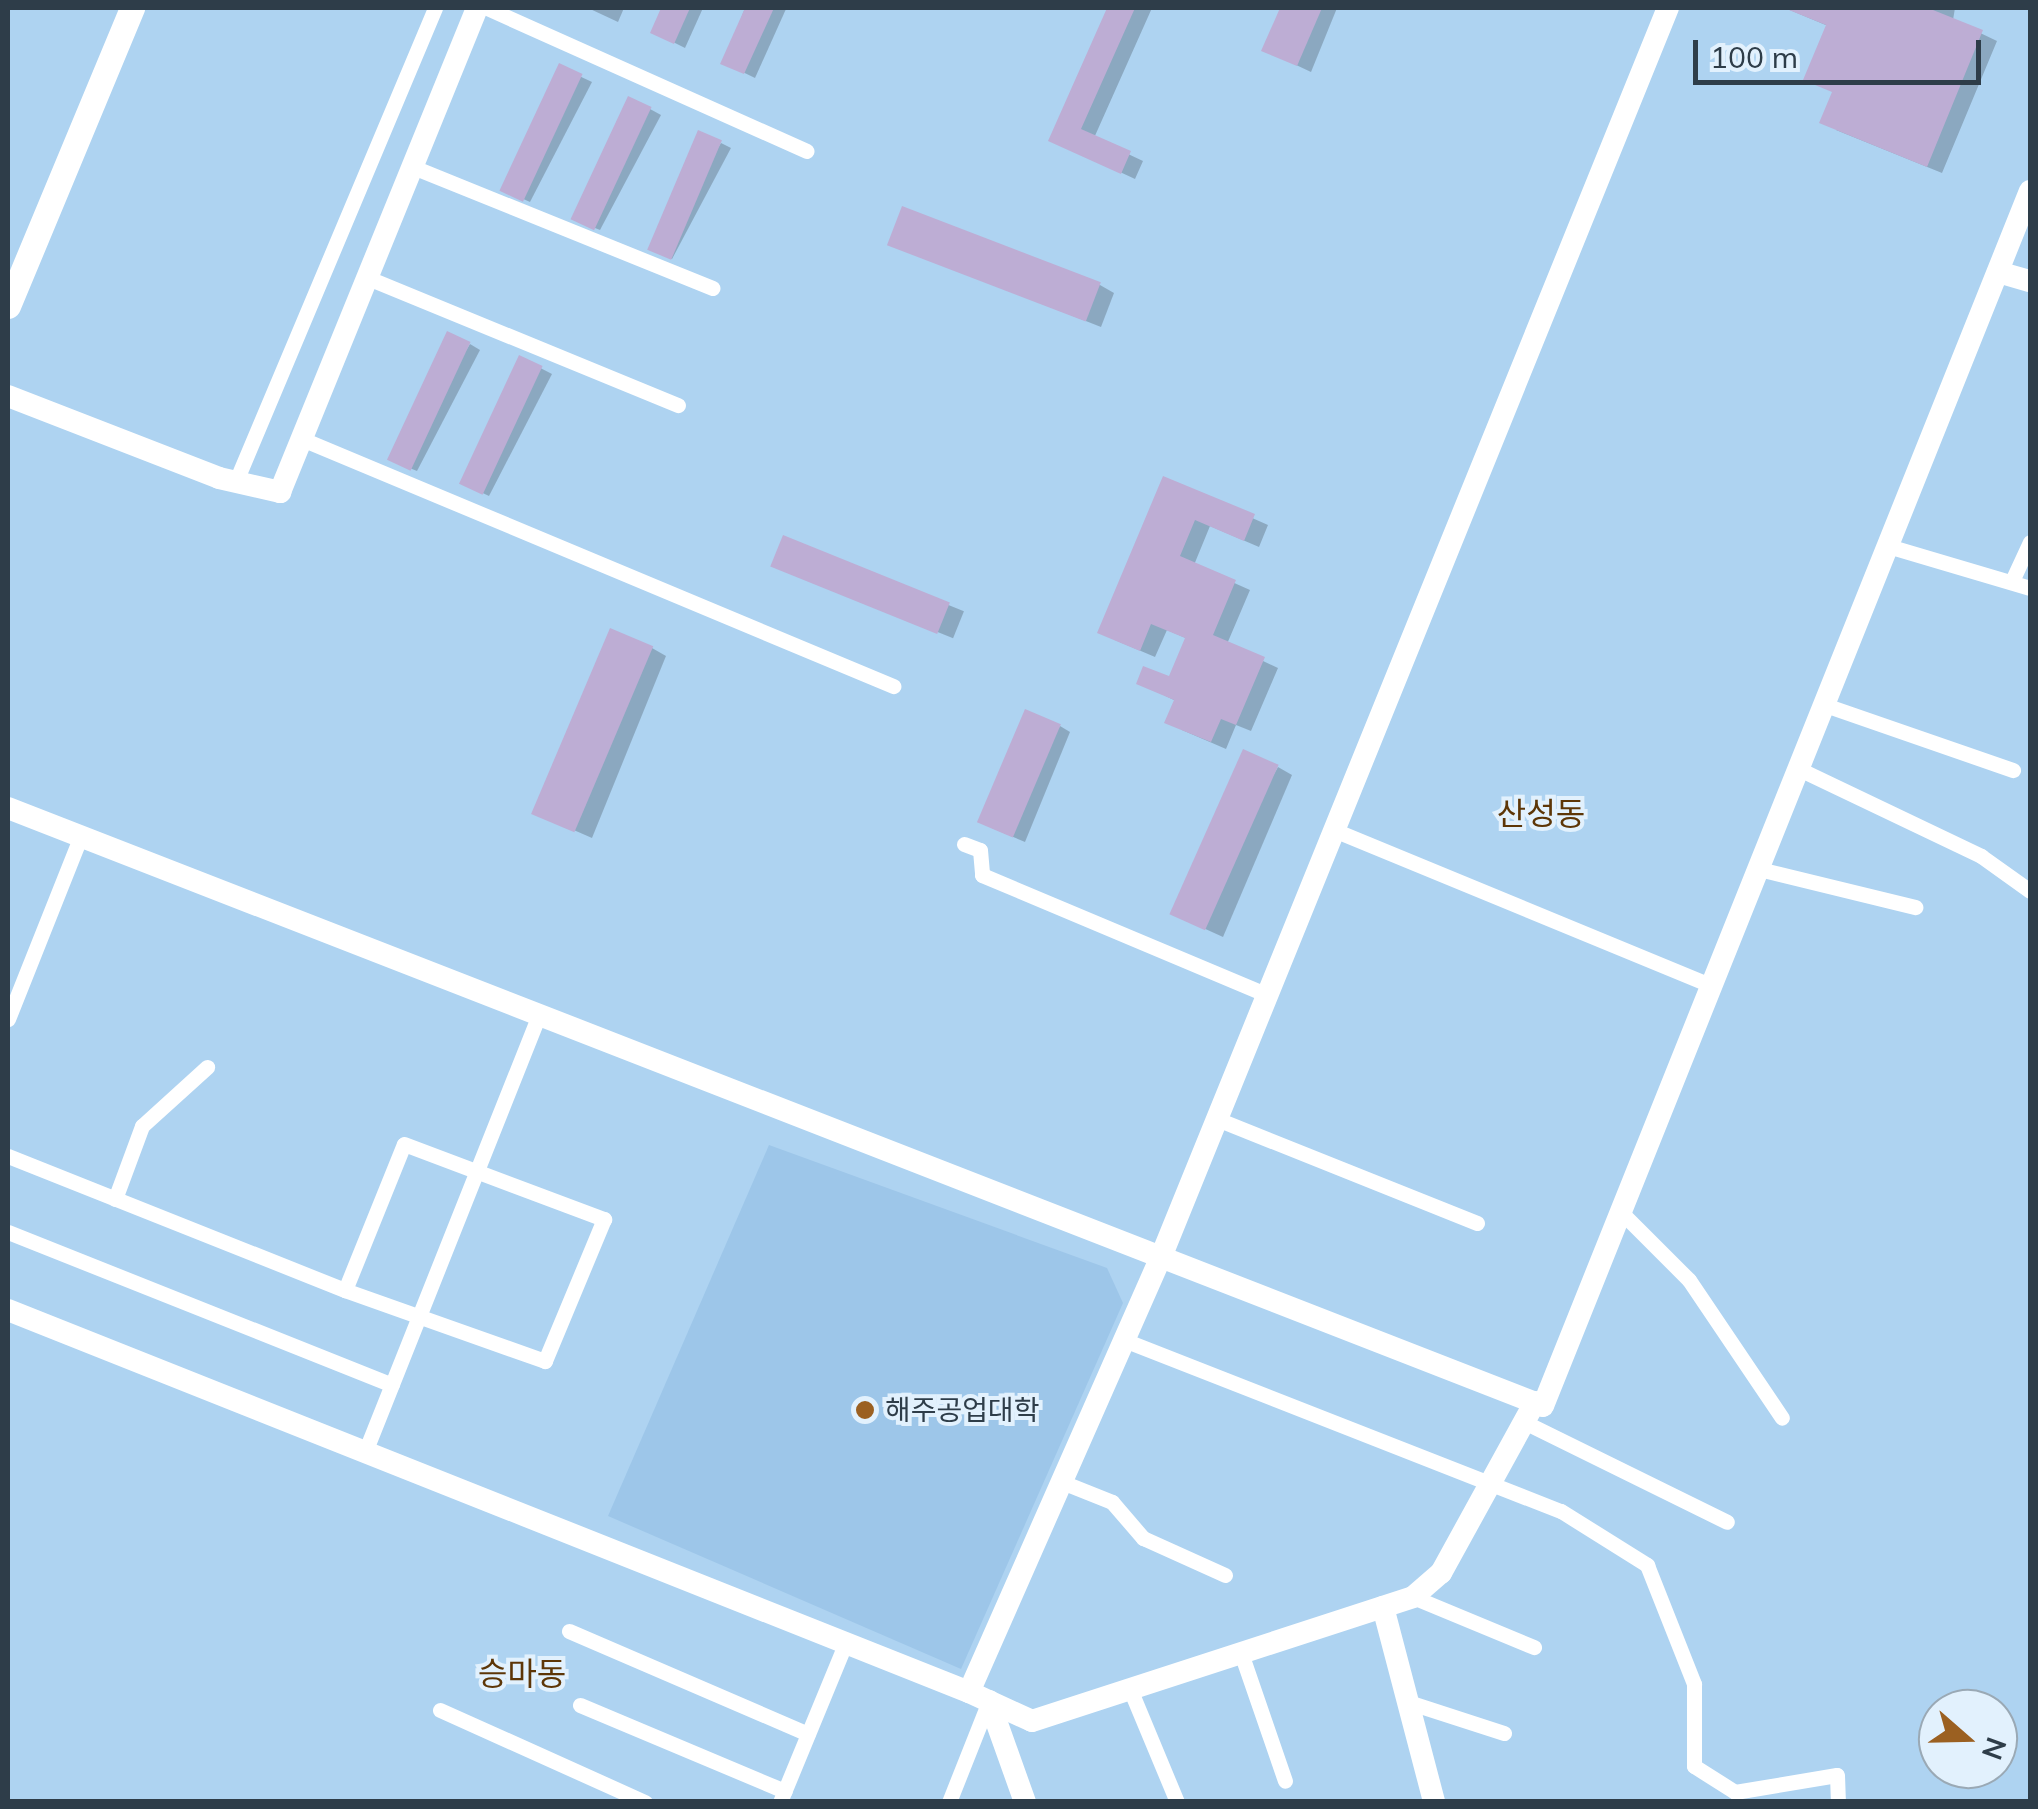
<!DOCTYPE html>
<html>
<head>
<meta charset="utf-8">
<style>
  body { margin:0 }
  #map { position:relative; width:2038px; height:1809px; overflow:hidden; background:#aed3f1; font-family:Mulish,"Noto Sans KR",sans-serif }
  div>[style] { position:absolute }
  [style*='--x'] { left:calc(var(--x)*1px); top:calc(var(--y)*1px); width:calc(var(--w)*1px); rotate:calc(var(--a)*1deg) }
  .built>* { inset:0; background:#9dc6e9 }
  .shadow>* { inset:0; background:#0003; transform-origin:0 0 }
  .building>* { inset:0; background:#bdadd4; transform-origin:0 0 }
  .street>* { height:15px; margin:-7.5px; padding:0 7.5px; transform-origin:7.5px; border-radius:7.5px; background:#fff }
  .secondary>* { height:22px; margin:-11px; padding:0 11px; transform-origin:11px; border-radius:11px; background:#fff }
  .primary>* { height:25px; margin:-12.5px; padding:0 12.5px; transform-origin:12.5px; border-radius:12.5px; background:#fff }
  .dots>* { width:28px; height:28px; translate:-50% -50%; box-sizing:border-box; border:5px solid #e2f1fd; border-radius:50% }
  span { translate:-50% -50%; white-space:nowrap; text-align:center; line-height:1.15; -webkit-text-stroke:8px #e2f1fd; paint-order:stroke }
  .poi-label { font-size:28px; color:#2e3d49 }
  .left { translate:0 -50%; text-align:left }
  .quarter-label { font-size:32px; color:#5d3607 }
  .frame { position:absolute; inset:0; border:10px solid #2e3d49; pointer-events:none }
  .north { position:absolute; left:1918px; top:1689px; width:100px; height:100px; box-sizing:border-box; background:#e2f1fd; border:2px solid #9aa9b5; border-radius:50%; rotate:110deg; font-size:28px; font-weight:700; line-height:40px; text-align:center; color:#2e3d49 }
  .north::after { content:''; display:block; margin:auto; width:35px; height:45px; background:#9b6021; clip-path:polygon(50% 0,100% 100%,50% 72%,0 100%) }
  .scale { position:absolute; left:1693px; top:40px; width:288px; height:45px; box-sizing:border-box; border:5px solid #2e3d49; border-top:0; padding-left:12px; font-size:30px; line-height:35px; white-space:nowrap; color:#2e3d49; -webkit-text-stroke:8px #e2f1fd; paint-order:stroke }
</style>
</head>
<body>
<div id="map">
  <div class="built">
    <div style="clip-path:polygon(769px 1145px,1107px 1268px,1123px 1303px,961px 1669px,608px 1516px)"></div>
  </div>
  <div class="shadow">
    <div style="clip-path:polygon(588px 8px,624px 8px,618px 22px)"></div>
    <div style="clip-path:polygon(662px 8px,703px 8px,685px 48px,653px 32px)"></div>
    <div style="clip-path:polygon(745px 8px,786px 9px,755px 78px,724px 63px)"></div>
    <div style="clip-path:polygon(1109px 8px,1152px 8px,1094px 138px,1143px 161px,1135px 179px,1051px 140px)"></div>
    <div style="clip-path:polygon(1282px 8px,1337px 8px,1311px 72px,1264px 50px)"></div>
    <div style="clip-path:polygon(1785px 8px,1955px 8px,1953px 20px,1997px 41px,1942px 173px,1836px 130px,1828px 26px)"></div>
    <div style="clip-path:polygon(560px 67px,592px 82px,530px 202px,510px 193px)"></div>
    <div style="clip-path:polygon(650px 109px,661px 115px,600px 230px,580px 222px)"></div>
    <div style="clip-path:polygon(721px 143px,731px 148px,672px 259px,652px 251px)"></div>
    <div style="clip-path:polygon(890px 244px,1100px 285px,1114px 293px,1101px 327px)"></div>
    <div style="clip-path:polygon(470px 344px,480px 350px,417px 471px,397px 463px)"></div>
    <div style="clip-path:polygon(521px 358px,552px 374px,489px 496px,470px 487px)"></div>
    <div style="clip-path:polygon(1164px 479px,1268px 525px,1259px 547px,1210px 526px,1194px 565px,1250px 590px,1227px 644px,1278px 668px,1251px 731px,1236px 725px,1226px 749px,1182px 730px,1176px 701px,1139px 683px,1170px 680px,1188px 639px,1167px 630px,1155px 657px,1115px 640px)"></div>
    <div style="left:785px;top:539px;width:193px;height:29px;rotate:22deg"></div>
    <div style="clip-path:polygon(652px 648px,666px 656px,592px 838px,537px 814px)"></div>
    <div style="clip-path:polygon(1060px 726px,1070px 732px,1025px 842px,992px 828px)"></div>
    <div style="clip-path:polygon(1278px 767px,1292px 775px,1223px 937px,1190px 922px)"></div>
  </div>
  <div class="building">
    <div style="clip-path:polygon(661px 8px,690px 8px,674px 44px,650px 33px)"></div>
    <div style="clip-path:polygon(745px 8px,774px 8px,744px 74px,720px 64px)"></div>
    <div style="clip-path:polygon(1107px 8px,1135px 8px,1081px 129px,1131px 151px,1121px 174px,1048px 141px)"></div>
    <div style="clip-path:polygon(1280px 8px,1322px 8px,1297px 66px,1261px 51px)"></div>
    <div style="clip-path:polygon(1784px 8px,1928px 8px,1983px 30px,1927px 167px,1819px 123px,1832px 92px,1803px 80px,1826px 25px)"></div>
    <div style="left:559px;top:63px;width:26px;height:141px;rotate:25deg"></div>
    <div style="left:628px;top:96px;width:26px;height:136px;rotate:25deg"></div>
    <div style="left:698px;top:130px;width:26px;height:130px;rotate:23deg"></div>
    <div style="left:902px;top:206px;width:213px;height:42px;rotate:21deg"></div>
    <div style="left:447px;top:331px;width:26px;height:142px;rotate:25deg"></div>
    <div style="left:519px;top:355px;width:26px;height:142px;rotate:25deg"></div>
    <div style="clip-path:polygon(1163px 476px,1255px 514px,1244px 541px,1195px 520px,1180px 556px,1236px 580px,1213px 635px,1265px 657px,1236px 725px,1221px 719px,1211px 742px,1164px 723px,1174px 700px,1136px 684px,1143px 666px,1169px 676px,1185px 638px,1151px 624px,1140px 651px,1097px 633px)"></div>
    <div style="left:783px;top:535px;width:180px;height:34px;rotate:22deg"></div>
    <div style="left:610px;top:628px;width:47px;height:202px;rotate:23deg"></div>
    <div style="left:1025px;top:709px;width:39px;height:123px;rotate:23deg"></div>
    <div style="left:1243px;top:749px;width:39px;height:181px;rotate:24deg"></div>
  </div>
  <div class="street">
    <div style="--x:487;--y:8;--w:350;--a:24.1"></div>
    <div style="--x:413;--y:167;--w:323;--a:22"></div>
    <div style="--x:368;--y:278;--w:335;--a:22.3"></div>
    <div style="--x:302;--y:439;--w:641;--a:22.68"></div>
    <div style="--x:236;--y:481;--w:513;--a:-67.18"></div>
    <div style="--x:1888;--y:546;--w:148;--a:16.5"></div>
    <div style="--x:2012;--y:581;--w:43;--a:-65.2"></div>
    <div style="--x:1825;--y:705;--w:199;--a:19.1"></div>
    <div style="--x:1799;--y:769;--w:202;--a:25.5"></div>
    <div style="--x:1981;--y:856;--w:60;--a:35.5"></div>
    <div style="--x:1334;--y:830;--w:409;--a:22.4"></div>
    <div style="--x:964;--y:844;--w:17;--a:21"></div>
    <div style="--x:980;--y:850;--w:25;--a:85"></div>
    <div style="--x:982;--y:875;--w:309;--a:22.8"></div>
    <div style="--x:1759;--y:869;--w:161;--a:13.7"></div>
    <div style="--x:8;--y:1019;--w:197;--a:-68.3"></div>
    <div style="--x:1217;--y:1119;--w:280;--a:21.8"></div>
    <div style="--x:8;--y:1156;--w:363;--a:21.7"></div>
    <div style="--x:345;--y:1290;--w:157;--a:-68"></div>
    <div style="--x:404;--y:1144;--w:214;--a:20.6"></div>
    <div style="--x:604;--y:1219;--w:154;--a:112.6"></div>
    <div style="--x:545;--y:1361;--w:212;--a:-160.5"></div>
    <div style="--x:115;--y:1199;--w:78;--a:-69.7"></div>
    <div style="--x:142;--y:1126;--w:88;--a:-42.2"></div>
    <div style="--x:1621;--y:1212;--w:96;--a:45"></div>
    <div style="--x:1689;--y:1280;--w:166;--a:56"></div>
    <div style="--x:8;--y:1232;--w:413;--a:21.7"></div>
    <div style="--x:1124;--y:1340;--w:469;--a:21.4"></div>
    <div style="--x:1561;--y:1511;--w:102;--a:32.1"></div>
    <div style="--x:1647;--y:1565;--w:128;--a:68.4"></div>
    <div style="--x:1694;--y:1684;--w:82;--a:90"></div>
    <div style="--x:1694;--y:1766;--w:49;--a:32.4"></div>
    <div style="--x:1735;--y:1792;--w:103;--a:-9.5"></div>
    <div style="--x:1837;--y:1775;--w:27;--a:88"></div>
    <div style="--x:1524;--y:1422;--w:226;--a:26.2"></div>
    <div style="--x:365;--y:1452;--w:471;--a:-68.3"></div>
    <div style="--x:1062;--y:1482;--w:54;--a:21.8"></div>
    <div style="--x:1112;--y:1502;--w:48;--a:49.3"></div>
    <div style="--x:1143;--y:1538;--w:90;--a:24.3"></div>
    <div style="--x:1413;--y:1597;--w:131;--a:22.5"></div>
    <div style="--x:569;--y:1631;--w:260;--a:23.3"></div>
    <div style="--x:1241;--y:1653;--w:135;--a:71"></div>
    <div style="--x:1130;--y:1689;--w:122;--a:67.4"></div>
    <div style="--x:1408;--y:1702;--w:101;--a:17.9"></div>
    <div style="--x:580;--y:1705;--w:222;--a:22.8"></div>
    <div style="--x:440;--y:1710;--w:225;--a:24.2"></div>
    <div style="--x:780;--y:1802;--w:173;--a:-67.6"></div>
    <div style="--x:949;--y:1802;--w:109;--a:-68.4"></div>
  </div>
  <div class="secondary">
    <div style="--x:1998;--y:272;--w:33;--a:16"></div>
    <div style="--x:8;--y:396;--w:226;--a:21.2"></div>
    <div style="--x:219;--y:478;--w:63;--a:12.9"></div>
    <div style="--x:280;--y:492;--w:523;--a:-67.85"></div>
    <div style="--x:8;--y:808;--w:1647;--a:21.28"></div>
    <div style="--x:1543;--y:1406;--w:1309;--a:-68.16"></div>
    <div style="--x:8;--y:1310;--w:1034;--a:21.68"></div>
    <div style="--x:969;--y:1692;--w:475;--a:-66.2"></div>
    <div style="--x:1161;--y:1257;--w:1348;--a:-67.91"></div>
    <div style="--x:1383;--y:1607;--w:202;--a:75.3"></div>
    <div style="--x:969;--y:1692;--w:69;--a:24.7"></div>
    <div style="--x:1032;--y:1721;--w:401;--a:-18"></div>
    <div style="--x:1413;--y:1597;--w:37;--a:-41"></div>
    <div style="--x:1441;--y:1573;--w:195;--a:-61.2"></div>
    <div style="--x:989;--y:1701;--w:107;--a:70.4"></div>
  </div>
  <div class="primary">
    <div style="--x:8;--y:306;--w:323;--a:-67.4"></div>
  </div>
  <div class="dots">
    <div style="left:865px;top:1410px;background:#9b6021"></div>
  </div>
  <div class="poi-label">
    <span class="left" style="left:885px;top:1410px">해주공업대학</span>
  </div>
  <div class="quarter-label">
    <span style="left:1541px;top:813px">산성동</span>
    <span style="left:522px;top:1673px">승마동</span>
  </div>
  <div class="frame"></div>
  <div class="north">N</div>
  <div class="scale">100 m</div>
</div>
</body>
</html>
